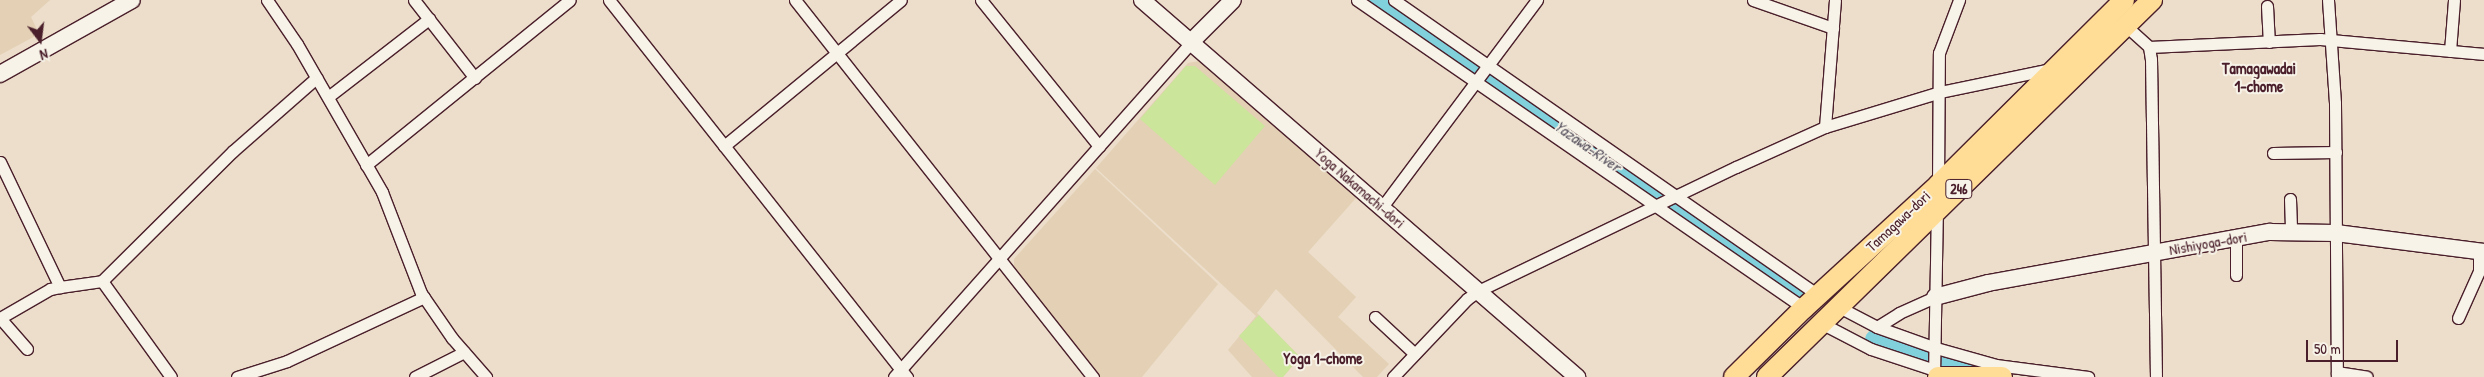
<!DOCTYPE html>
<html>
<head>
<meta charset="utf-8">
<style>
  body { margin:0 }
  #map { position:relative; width:2484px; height:377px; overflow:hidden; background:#ecdeca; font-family:"Patrick Hand",sans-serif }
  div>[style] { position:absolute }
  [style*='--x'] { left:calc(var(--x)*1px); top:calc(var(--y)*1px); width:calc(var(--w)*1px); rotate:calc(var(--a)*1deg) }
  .built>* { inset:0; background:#e4d0b5 }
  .green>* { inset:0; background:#cbe59b }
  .river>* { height:22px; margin:-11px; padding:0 11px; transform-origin:11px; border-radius:11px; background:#81d1dd }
  .roads { filter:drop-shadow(1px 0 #4a1f2b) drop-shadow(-1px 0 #4a1f2b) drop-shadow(0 1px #4a1f2b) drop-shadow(0 -1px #4a1f2b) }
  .street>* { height:11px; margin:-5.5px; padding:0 5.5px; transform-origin:5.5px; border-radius:5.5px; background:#f7f3e8 }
  .secondary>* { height:16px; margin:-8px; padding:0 8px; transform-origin:8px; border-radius:8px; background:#f7f3e8 }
  .highway>* { height:20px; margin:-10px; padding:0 10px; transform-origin:10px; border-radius:10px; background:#ffdd96 }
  span { translate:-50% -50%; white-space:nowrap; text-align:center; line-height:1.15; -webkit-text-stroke:4px #f7f3e8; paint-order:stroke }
  .shield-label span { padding:1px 4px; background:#f7f3e8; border:1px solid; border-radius:4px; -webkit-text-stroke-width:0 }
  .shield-label { font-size:14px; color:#4a1f2b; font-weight:700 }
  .street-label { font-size:15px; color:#4a1f2b }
  .neighbourhood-label { font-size:16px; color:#4a1f2b; font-weight:700 }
  .water-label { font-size:16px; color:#5a5460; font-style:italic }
  .north { position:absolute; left:15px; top:15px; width:50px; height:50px; -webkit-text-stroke:4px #f7f3e8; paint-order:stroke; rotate:165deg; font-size:14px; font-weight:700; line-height:20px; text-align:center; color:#4a1f2b }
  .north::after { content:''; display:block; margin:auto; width:18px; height:22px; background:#4a1f2b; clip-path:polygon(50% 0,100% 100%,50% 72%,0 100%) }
  .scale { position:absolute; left:2306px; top:340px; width:92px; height:22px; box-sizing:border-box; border:2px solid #4a1f2b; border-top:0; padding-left:6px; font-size:15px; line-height:18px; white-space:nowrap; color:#4a1f2b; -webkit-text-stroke:4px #f7f3e8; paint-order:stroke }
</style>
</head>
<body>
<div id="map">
  <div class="built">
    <div style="clip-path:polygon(0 0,50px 0,31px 17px,39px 34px,0 55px)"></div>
    <div style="clip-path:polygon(1199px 61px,1356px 198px,1308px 252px,1356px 297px,1338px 317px,1389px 364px,1377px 377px,1363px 377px,1276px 289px,1257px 313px,1300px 357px,1283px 377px,1252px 377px,1228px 350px,1256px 316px,1096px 168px,1188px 63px)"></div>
    <div style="clip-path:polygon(1095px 169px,1218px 284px,1142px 377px,1099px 377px,1014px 271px,1014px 259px)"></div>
  </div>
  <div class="green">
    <div style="clip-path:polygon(1186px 66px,1195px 66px,1265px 126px,1215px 185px,1140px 119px)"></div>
    <div style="clip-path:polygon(1259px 315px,1300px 357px,1283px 377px,1278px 377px,1239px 336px)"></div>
  </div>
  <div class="river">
    <div style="--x:1376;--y:0;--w:515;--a:34.65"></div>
    <div style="--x:1876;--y:340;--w:52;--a:18.1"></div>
    <div style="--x:1942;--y:362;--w:46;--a:17.7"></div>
  </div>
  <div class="roads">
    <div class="street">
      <div style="--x:267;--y:0;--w:53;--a:55.7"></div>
      <div style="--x:297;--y:44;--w:171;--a:60.1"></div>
      <div style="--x:382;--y:192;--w:108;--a:68.9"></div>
      <div style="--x:421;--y:293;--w:55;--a:55.4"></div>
      <div style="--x:452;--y:338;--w:52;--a:48.9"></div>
      <div style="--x:414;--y:0;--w:99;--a:52"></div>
      <div style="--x:609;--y:0;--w:481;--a:51.7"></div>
      <div style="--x:795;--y:0;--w:481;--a:51.7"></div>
      <div style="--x:981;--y:0;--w:188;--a:51.1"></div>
      <div style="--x:1357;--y:0;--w:543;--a:34.57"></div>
      <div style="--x:1394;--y:0;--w:517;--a:34.83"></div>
      <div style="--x:1753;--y:0;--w:85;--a:19.3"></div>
      <div style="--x:2328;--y:0;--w:103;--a:86.1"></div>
      <div style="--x:2335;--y:103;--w:274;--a:89.6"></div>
      <div style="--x:2267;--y:6;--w:36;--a:87"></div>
      <div style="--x:2126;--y:26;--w:31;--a:42"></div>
      <div style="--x:2149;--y:47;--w:12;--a:81"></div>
      <div style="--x:2151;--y:59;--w:318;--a:89.1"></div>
      <div style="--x:2149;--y:47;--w:171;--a:-2.7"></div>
      <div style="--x:2320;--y:39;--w:165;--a:5.2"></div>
      <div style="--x:2450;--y:51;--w:51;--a:-85.5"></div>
      <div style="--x:328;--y:97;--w:128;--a:-37.7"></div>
      <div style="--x:1825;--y:127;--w:127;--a:-85.5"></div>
      <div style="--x:724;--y:146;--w:229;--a:-39.5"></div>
      <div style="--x:2273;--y:153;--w:63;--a:-0.9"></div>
      <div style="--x:0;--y:162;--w:139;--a:64.4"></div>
      <div style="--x:60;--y:287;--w:42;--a:-8.1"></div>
      <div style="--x:102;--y:281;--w:118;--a:54.3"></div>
      <div style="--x:366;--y:165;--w:262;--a:-39"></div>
      <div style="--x:1938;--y:185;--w:132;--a:-89.6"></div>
      <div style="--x:1939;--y:53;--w:57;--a:-69.3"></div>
      <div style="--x:2290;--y:199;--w:32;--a:88"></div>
      <div style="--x:1382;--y:207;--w:259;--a:-53.2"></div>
      <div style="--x:2236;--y:238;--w:37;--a:90"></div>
      <div style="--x:102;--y:281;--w:185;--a:-44.8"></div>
      <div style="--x:233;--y:151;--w:111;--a:-41.3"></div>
      <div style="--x:1837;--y:306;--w:45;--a:27.7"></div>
      <div style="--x:1877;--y:327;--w:63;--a:19.6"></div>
      <div style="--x:1936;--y:348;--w:62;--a:15.8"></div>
      <div style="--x:1996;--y:365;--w:93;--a:7.4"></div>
      <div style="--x:1375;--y:317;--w:54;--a:42.8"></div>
      <div style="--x:0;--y:318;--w:58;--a:-30.1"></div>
      <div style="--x:50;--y:289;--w:10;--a:-11"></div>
      <div style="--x:0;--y:318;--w:41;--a:48.9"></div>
      <div style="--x:2458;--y:318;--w:51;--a:-65.9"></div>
      <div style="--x:2479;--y:271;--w:20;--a:-90"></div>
      <div style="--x:1821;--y:323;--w:56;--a:27.5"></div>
      <div style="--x:1871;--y:349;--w:67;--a:18.2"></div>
      <div style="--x:1877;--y:327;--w:26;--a:-32"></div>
      <div style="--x:1899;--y:313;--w:39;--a:-24"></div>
      <div style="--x:2337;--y:372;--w:30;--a:9"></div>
      <div style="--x:237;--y:377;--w:52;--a:-17.7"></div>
      <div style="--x:287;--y:361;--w:151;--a:-25"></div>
      <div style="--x:415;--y:377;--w:55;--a:-27"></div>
      <div style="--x:894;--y:377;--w:448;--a:-48.4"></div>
      <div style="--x:1393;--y:377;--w:108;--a:-46.5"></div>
      <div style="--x:1467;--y:299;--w:14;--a:-36"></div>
      <div style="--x:1478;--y:291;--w:286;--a:-25.7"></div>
      <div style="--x:1736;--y:167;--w:98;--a:-24.2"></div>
      <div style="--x:1825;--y:127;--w:120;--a:-16.9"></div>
      <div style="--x:1940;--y:92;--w:113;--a:-11.7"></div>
      <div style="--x:1934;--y:377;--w:166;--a:-89"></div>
    </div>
    <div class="secondary">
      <div style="--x:1142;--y:0;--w:576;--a:40.91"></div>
      <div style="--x:1191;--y:42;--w:59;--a:-45"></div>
      <div style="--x:0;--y:74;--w:151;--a:-29.3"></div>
      <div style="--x:1935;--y:297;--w:55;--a:-14.8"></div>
      <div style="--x:1988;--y:283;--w:287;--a:-10.3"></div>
      <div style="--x:2270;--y:232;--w:66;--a:0.9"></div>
      <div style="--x:2336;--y:233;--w:149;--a:7.3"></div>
    </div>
    <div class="highway">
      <div style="--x:1734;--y:377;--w:98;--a:-44.6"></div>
      <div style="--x:1804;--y:308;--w:182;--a:-42.5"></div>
      <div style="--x:1938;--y:185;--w:262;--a:-44.8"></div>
      <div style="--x:1767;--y:377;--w:539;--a:-44.4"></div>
      <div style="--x:1938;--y:377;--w:64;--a:0"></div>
    </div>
  </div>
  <div class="shield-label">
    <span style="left:1959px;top:189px">246</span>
  </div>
  <div class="street-label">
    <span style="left:1360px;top:188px;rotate:41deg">Yoga Nakamachi-dori</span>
    <span style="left:1898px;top:221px;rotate:-43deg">Tamagawa-dori</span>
    <span style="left:2208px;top:243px;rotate:-10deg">Nishiyoga-dori</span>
  </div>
  <div class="neighbourhood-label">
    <span style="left:2259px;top:77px">Tamagawadai<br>1-chome</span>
    <span style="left:1323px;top:358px">Yoga 1-chome</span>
  </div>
  <div class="water-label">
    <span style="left:1588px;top:146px;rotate:35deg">Yazawa-River</span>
  </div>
  <div class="north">N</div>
  <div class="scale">50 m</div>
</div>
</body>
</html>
